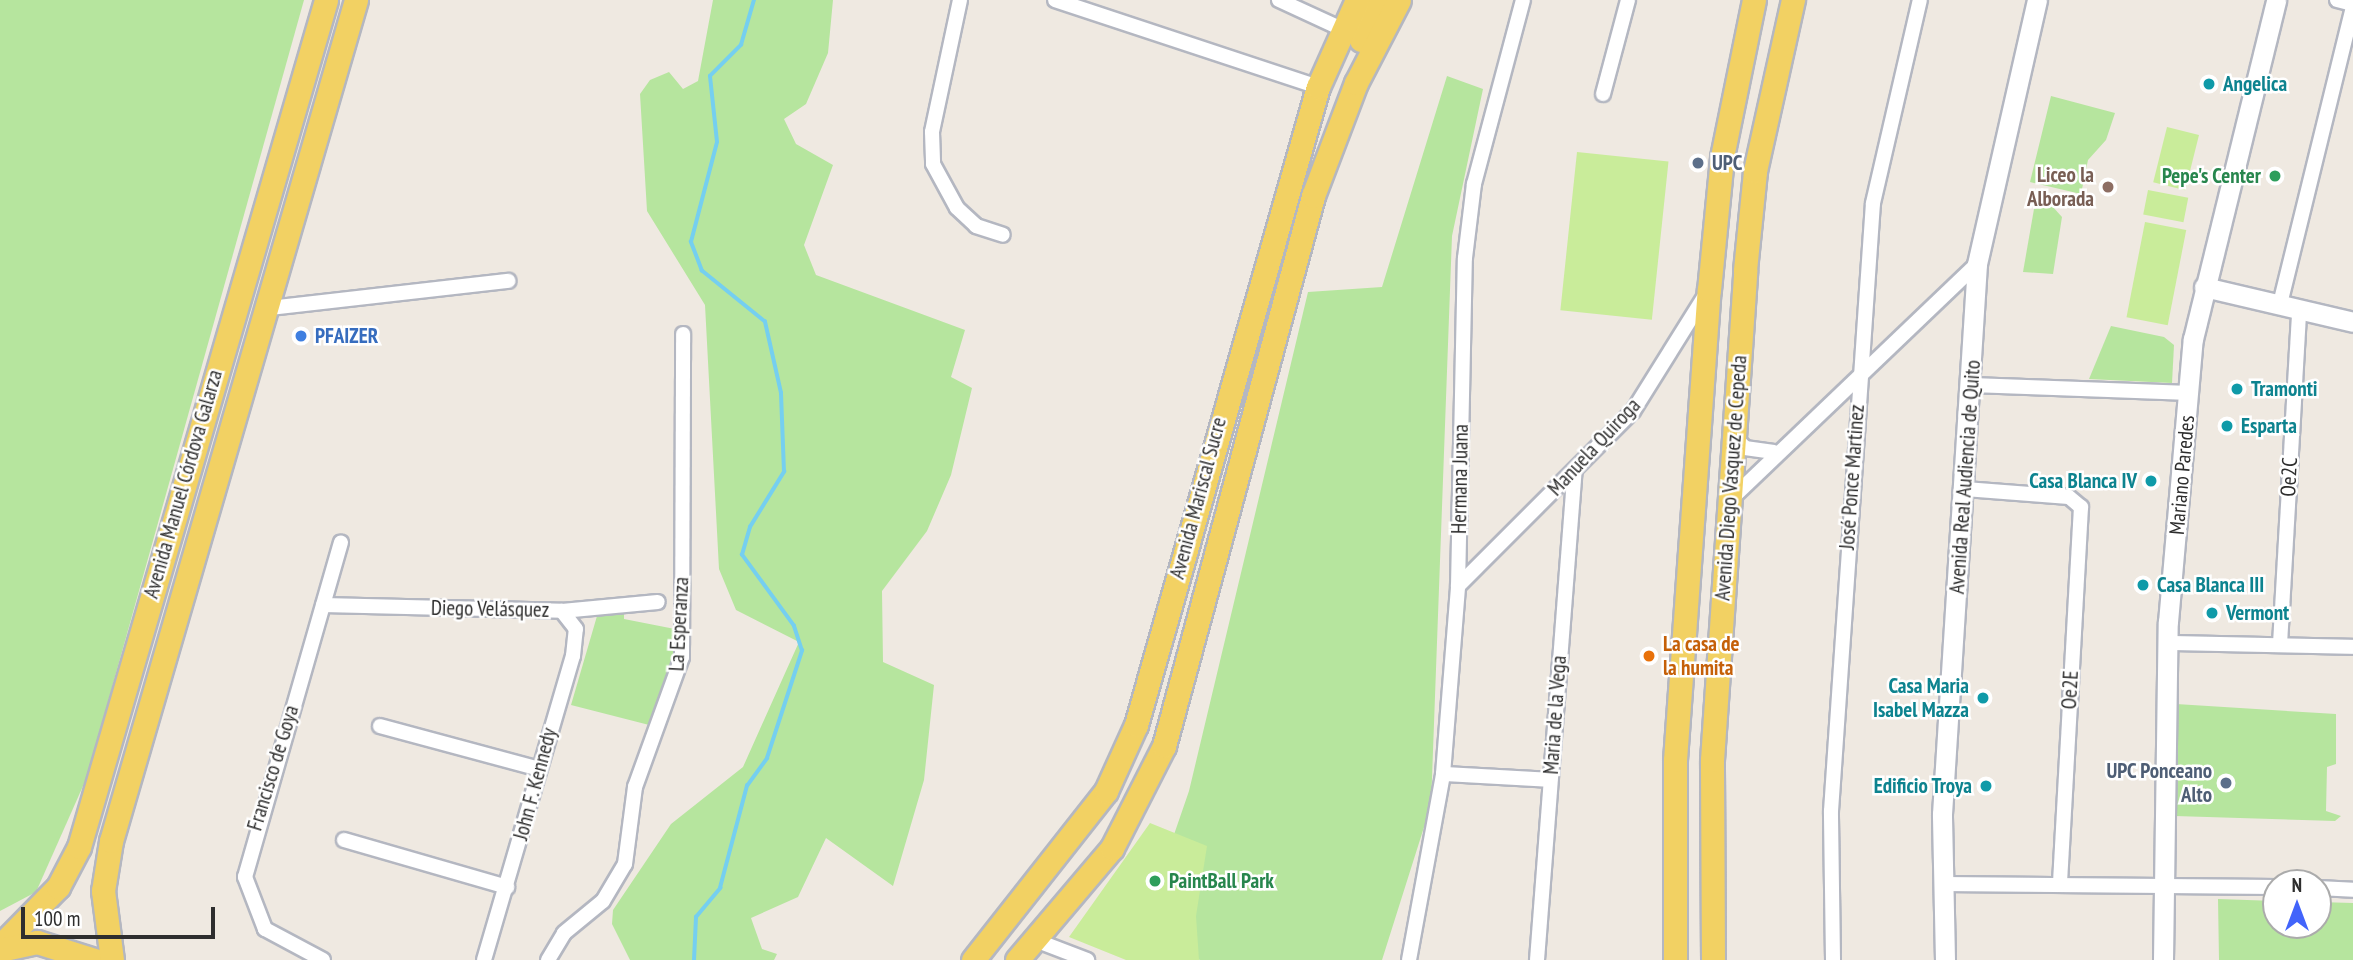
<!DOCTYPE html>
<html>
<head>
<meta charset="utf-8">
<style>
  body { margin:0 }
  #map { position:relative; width:2353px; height:960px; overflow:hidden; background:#efe9e1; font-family:"PT Sans Narrow",sans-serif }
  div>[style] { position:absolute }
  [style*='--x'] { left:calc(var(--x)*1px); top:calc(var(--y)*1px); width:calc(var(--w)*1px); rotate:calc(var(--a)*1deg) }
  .green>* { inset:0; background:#b6e59e }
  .pitch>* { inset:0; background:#c9ec9a; transform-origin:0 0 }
  .stream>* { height:3.5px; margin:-1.75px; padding:0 1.75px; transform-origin:1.75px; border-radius:1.75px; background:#75cff0 }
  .roads { filter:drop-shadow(2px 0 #b4b7c1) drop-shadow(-2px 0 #b4b7c1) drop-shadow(0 2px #b4b7c1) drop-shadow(0 -2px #b4b7c1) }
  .street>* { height:14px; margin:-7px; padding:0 7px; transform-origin:7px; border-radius:7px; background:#fff }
  .secondary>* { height:19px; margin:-9.5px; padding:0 9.5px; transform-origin:9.5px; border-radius:9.5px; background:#fff }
  .primary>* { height:23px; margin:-11.5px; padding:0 11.5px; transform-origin:11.5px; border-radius:11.5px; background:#f2d163 }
  .dots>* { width:19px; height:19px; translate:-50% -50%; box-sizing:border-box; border:4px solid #fff; border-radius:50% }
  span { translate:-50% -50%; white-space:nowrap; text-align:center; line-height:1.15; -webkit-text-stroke:5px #fff; paint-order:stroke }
  .culture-label { font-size:21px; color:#0d838f; font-weight:700 }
  .left { translate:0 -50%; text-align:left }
  .right { translate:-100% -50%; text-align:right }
  .service-label { font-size:21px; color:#4e5e75; font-weight:700 }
  .education-label { font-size:21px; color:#785e54; font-weight:700 }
  .leisure-label { font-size:21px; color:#27864d; font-weight:700 }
  .shop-label { font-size:21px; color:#366cbe; font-weight:700 }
  .street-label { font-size:21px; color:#2e2e2e }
  .food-label { font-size:21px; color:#c56008; font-weight:700 }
  .north { position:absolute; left:2262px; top:869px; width:70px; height:70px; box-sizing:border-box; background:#fff; border:2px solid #ababab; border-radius:50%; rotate:0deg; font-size:19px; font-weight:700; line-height:28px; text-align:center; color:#2e2e2e }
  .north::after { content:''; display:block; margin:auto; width:24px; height:32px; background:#4264fb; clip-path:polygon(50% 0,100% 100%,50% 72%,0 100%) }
  .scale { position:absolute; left:21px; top:907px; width:194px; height:32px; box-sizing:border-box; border:4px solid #2e2e2e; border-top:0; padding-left:9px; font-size:21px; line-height:24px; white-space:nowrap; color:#2e2e2e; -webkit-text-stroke:5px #fff; paint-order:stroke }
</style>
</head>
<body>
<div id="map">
  <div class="green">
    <div style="clip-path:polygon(0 0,304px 0,87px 777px,36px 892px,0 911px)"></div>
    <div style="clip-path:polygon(713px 0,833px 0,828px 53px,806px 104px,784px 119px,796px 144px,833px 165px,804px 245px,816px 275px,965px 330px,951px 377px,972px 388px,951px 475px,927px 531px,882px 591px,883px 662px,934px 685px,924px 780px,893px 886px,826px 838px,798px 897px,751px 918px,762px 949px,777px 954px,774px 960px,630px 960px,612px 924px,613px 910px,671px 824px,743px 767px,799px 642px,736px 610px,719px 569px,705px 305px,647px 211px,640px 94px,650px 80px,669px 72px,683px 89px,698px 81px)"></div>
    <div style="clip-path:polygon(1447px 76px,1483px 89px,1452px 236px,1431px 805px,1382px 960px,1200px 960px,1188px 955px,1158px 881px,1189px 791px,1308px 292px,1382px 287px)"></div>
    <div style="clip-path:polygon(2051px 96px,2115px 113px,2106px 140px,2088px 160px,2081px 194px,2030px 182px)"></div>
    <div style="clip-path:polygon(2052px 206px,2062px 217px,2053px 274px,2023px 272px,2034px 209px)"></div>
    <div style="clip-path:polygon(2111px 326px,2164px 337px,2174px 345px,2172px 383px,2089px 379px)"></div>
    <div style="clip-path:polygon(624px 612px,624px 619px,680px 630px,657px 727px,571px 705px,597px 616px)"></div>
    <div style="clip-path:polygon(2176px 704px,2336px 714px,2336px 764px,2327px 767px,2326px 811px,2341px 816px,2335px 821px,2175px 816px)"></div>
    <div style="clip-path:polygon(2218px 899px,2276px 901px,2276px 925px,2318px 925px,2318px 902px,2353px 903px,2353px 960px,2219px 960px)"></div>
  </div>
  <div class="pitch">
    <div style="left:2167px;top:127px;width:33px;height:57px;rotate:14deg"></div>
    <div style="left:1577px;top:152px;width:92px;height:159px;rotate:6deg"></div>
    <div style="left:2148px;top:190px;width:41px;height:25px;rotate:11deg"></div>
    <div style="left:2145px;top:222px;width:42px;height:97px;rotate:11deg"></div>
    <div style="clip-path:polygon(1150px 823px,1207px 846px,1196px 916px,1199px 960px,1126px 960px,1069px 937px)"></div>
  </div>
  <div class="stream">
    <div style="--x:694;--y:960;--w:43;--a:-87.3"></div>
    <div style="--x:696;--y:917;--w:38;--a:-50"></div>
    <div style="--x:720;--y:888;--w:106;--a:-75.2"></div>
    <div style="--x:747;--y:786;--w:34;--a:-54"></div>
    <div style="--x:767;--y:758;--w:113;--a:-71.9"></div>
    <div style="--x:802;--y:651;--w:26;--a:-108"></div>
    <div style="--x:794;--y:626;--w:88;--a:-126.2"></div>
    <div style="--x:742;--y:555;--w:29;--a:-74"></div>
    <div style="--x:750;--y:527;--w:65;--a:-58.3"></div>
    <div style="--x:784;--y:472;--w:79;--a:-92.2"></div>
    <div style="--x:781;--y:393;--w:73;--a:-102.7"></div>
    <div style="--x:765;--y:322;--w:81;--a:-141"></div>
    <div style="--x:702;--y:271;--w:31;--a:-111"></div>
    <div style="--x:691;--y:242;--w:103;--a:-75.4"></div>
    <div style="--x:717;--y:142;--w:66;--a:-96.1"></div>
    <div style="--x:710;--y:76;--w:44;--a:-45"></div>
    <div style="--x:741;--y:45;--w:47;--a:-73.9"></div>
  </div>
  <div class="roads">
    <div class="street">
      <div style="--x:960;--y:0;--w:135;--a:102"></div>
      <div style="--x:932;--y:132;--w:32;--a:88"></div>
      <div style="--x:933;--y:164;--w:50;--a:61.4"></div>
      <div style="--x:957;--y:208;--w:26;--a:43"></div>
      <div style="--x:976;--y:226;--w:28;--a:18"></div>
      <div style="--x:1055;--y:0;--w:277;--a:18.3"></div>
      <div style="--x:1279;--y:0;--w:69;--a:24.7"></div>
      <div style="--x:2337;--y:0;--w:16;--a:14"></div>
      <div style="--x:1603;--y:94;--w:97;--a:-75.1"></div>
      <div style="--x:2280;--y:304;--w:307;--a:-76.2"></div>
      <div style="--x:270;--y:308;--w:240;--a:-6.5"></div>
      <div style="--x:1972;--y:385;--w:218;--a:2.1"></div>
      <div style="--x:1734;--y:436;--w:16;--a:47"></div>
      <div style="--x:1745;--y:448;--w:29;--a:8"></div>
      <div style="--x:1965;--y:489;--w:104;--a:4.4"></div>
      <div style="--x:2069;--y:497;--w:16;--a:40"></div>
      <div style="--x:2081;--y:507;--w:376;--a:93.2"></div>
      <div style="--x:1730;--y:500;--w:342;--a:-43.7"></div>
      <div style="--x:1458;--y:586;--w:247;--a:-45"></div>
      <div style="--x:1633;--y:411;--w:138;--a:-58"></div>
      <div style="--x:323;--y:605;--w:239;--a:1.4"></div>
      <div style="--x:562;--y:611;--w:96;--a:-5.4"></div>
      <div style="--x:2168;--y:643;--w:185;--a:1.2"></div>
      <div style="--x:2280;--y:644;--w:335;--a:-86.7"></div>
      <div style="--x:380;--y:726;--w:165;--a:15.1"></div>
      <div style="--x:1443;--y:774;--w:107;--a:3.2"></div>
      <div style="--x:344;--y:840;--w:170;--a:16.1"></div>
      <div style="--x:1942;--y:884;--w:334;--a:0.5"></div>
      <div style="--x:2318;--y:888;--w:35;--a:3"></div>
      <div style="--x:1035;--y:940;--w:56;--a:21"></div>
      <div style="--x:323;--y:960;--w:66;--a:-151.9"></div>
      <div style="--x:265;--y:929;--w:56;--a:-111"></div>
      <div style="--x:245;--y:877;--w:348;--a:-74"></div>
      <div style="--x:484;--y:960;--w:317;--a:-73.7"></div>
      <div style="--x:573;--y:656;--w:27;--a:-84"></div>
      <div style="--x:576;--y:629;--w:23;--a:-128"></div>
      <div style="--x:548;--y:960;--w:31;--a:-59"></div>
      <div style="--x:564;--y:933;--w:50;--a:-39.4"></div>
      <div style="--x:603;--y:901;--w:43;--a:-59.3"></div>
      <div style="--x:625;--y:864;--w:78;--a:-82.6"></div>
      <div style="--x:635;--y:787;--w:138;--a:-70.1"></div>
      <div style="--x:682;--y:657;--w:323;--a:-89.8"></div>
      <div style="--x:1409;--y:960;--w:189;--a:-79.6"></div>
      <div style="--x:1443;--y:774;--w:189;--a:-85.4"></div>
      <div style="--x:1458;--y:586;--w:328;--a:-88.8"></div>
      <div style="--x:1465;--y:258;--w:75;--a:-83.1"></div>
      <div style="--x:1474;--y:184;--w:190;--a:-75.1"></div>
      <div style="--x:1537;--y:960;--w:491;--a:-85.6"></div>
      <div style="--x:1833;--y:960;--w:149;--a:-90.8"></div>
      <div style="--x:1831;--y:811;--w:609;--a:-86.05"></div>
      <div style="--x:1873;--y:203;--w:208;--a:-77"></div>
    </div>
    <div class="secondary">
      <div style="--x:2204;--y:287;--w:153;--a:13.2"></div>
      <div style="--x:1945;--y:960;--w:146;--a:-91.2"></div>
      <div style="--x:1942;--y:814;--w:551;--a:-86.36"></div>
      <div style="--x:1977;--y:264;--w:271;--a:-77.2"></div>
      <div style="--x:2163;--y:960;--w:338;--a:-89.2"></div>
      <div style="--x:2168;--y:622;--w:284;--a:-85"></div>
      <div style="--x:2193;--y:339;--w:349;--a:-76.2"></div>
    </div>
    <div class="primary">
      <div style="--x:1361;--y:40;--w:44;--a:-65.8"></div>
      <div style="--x:0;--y:946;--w:83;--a:-45.5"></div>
      <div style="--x:58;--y:887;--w:45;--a:-62.3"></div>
      <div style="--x:79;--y:847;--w:882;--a:-73.74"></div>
      <div style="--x:0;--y:950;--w:38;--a:-12"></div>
      <div style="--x:37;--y:942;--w:60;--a:17.5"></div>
      <div style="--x:112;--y:960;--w:70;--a:-97.4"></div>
      <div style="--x:103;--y:891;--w:51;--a:-80.9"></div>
      <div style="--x:111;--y:841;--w:876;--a:-73.76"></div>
      <div style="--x:973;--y:960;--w:215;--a:-51.8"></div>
      <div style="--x:1106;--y:791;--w:72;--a:-65.6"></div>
      <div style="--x:1136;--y:725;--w:663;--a:-74.08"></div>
      <div style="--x:1318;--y:87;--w:95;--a:-65.9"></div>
      <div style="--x:1017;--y:960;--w:147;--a:-49.7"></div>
      <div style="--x:1112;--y:848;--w:114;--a:-63"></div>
      <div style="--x:1164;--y:746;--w:570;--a:-74.84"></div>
      <div style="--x:1313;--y:196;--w:121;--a:-69.2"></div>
      <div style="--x:1356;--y:83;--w:93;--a:-62.6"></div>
      <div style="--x:1675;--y:960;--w:200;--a:-90"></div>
      <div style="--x:1675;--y:760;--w:471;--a:-85.9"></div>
      <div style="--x:1709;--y:290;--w:134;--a:-84.4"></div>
      <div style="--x:1722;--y:157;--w:160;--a:-78.5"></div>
      <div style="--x:1713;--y:960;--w:200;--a:-90.3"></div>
      <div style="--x:1712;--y:760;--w:491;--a:-86.1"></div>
      <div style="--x:1745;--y:270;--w:100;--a:-84.2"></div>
      <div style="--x:1755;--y:171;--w:175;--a:-77.5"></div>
    </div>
  </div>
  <div class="dots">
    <div style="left:2209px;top:84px;background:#0f9aa8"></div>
    <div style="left:1698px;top:163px;background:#5c6f8a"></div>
    <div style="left:2275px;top:176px;background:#2e9e5b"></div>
    <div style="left:2108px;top:187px;background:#8d6e63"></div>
    <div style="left:301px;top:336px;background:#3f7fe0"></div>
    <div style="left:2237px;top:389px;background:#0f9aa8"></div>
    <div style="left:2227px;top:426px;background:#0f9aa8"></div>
    <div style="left:2151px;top:481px;background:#0f9aa8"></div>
    <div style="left:2143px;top:585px;background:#0f9aa8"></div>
    <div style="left:2212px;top:613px;background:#0f9aa8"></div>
    <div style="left:1649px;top:656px;background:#e8710a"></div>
    <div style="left:1983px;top:698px;background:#0f9aa8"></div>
    <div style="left:2226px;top:783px;background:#5c6f8a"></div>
    <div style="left:1986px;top:786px;background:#0f9aa8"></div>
    <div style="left:1155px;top:881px;background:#2e9e5b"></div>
  </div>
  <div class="culture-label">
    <span class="left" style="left:2223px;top:84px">Angelica</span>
    <span class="left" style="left:2251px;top:389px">Tramonti</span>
    <span class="left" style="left:2241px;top:426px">Esparta</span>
    <span class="right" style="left:2137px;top:481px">Casa Blanca IV</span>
    <span class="left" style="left:2157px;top:585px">Casa Blanca III</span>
    <span class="left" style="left:2226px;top:613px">Vermont</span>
    <span class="right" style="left:1969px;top:698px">Casa Maria<br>Isabel Mazza</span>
    <span class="right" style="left:1972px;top:786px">Edificio Troya</span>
  </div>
  <div class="service-label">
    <span class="left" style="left:1712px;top:163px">UPC</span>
    <span class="right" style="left:2212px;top:783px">UPC Ponceano<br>Alto</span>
  </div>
  <div class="education-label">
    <span class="right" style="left:2094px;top:187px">Liceo la<br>Alborada</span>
  </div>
  <div class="leisure-label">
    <span class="right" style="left:2261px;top:176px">Pepe's Center</span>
    <span class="left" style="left:1169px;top:881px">PaintBall Park</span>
  </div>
  <div class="shop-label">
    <span class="left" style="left:315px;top:336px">PFAIZER</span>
  </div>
  <div class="street-label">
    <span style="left:1594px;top:447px;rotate:-47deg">Manuela Quiroga</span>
    <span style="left:2182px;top:475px;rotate:-85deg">Mariano Paredes</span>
    <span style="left:1852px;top:477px;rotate:-86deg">José Ponce Martinez</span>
    <span style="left:1965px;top:477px;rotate:-86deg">Avenida Real Audiencia de Quito</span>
    <span style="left:2289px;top:477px;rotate:-87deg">Oe2C</span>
    <span style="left:1731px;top:478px;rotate:-86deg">Avenida Diego Vasquez de Cepeda</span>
    <span style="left:1460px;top:479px;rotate:-89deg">Hermana Juana</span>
    <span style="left:183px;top:484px;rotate:-74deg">Avenida Manuel Córdova Galarza</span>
    <span style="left:1198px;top:498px;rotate:-75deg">Avenida Mariscal Sucre</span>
    <span style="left:490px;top:609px;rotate:1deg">Diego Velásquez</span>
    <span style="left:679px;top:624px;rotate:-87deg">La Esperanza</span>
    <span style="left:2070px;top:690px;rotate:-87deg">Oe2E</span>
    <span style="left:1555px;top:715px;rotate:-86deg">Maria de la Vega</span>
    <span style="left:273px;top:768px;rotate:-73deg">Francisco de Goya</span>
    <span style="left:535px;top:784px;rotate:-75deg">John F. Kennedy</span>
  </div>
  <div class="food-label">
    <span class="left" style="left:1663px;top:656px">La casa de<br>la humita</span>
  </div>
  <div class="north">N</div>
  <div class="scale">100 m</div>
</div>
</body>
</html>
